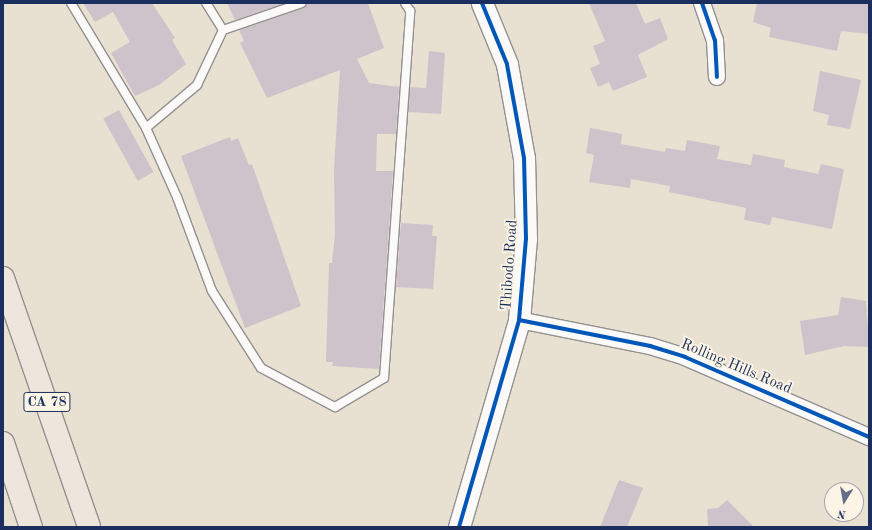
<!DOCTYPE html>
<html>
<head>
<meta charset="utf-8">
<style>
  body { margin:0 }
  #map { position:relative; width:872px; height:530px; overflow:hidden; background:#e8e0d1; font-family:"Old Standard TT",serif }
  div>[style] { position:absolute }
  [style*='--x'] { left:calc(var(--x)*1px); top:calc(var(--y)*1px); width:calc(var(--w)*1px); rotate:calc(var(--a)*1deg) }
  .building>* { inset:0; background:#cec3ca; transform-origin:0 0 }
  .roads { filter:drop-shadow(1px 0 #929191) drop-shadow(-1px 0 #929191) drop-shadow(0 1px #929191) drop-shadow(0 -1px #929191) }
  .service>* { height:8px; margin:-4px; padding:0 4px; transform-origin:4px; border-radius:4px; background:#fcfaf8 }
  .minor>* { height:16px; margin:-8px; padding:0 8px; transform-origin:8px; border-radius:8px; background:#fcfaf8 }
  .tertiary>* { height:21px; margin:-10.5px; padding:0 10.5px; transform-origin:10.5px; border-radius:10.5px; background:#fcfaf8 }
  .motorway>* { height:22px; margin:-11px; padding:0 11px; transform-origin:11px; border-radius:11px; background:#eee5dd }
  .cycleway>* { height:4px; margin:-2px; padding:0 2px; transform-origin:2px; border-radius:2px; background:#0057b8 }
  span { translate:-50% -50%; white-space:nowrap; text-align:center; line-height:1.15; -webkit-text-stroke:3.5px #fcf5e5; paint-order:stroke }
  .shield-label span { padding:1px 3px; background:#fcf5e5; border:1px solid; border-radius:3px; -webkit-text-stroke-width:0 }
  .shield-label { font-size:14px; color:#1b2f5e; font-weight:700 }
  .street-label { font-size:15px; color:#1b2f5e }
  .frame { position:absolute; inset:0; border:4px solid #1b2f5e; pointer-events:none }
  .north { position:absolute; left:824px; top:482px; width:40px; height:40px; box-sizing:border-box; background:#fcf5e5; border:1px solid #a2a6af; border-radius:50%; rotate:191deg; font-size:11px; font-weight:700; line-height:16px; text-align:center; color:#1b2f5e }
  .north::after { content:''; display:block; margin:auto; width:14px; height:18px; background:#636d86; clip-path:polygon(50% 0,100% 100%,50% 72%,0 100%) }
</style>
</head>
<body>
<div id="map">
  <div class="building">
    <div style="clip-path:polygon(83px 3px,152px 3px,175px 38px,172px 40px,186px 64px,159px 85px,135px 96px,111px 53px,130px 42px,113px 12px,95px 22px)"></div>
    <div style="clip-path:polygon(227px 3px,285px 3px,235px 20px)"></div>
    <div style="clip-path:polygon(307px 3px,368px 3px,384px 48px,357px 59px,369px 83px,399px 87px,396px 134px,377px 134px,376px 171px,393px 171px,379px 369px,332px 366px,333px 362px,326px 362px,329px 263px,332px 263px,335px 235px,334px 169px,340px 70px,267px 98px,240px 43px,244px 41px,239px 30px,304px 8px)"></div>
    <div style="clip-path:polygon(589px 3px,636px 3px,645px 24px,660px 18px,668px 39px,638px 55px,647px 77px,613px 91px,609px 82px,598px 87px,590px 68px,600px 64px,593px 46px,605px 41px)"></div>
    <div style="clip-path:polygon(757px 3px,869px 3px,869px 34px,841px 31px,837px 51px,769px 37px,771px 28px,753px 22px)"></div>
    <div style="clip-path:polygon(429px 51px,445px 53px,441px 114px,408px 112px,410px 87px,426px 88px)"></div>
    <div style="clip-path:polygon(820px 71px,861px 80px,850px 129px,827px 125px,829px 115px,813px 111px)"></div>
    <div style="left:119px;top:110px;width:71px;height:18px;rotate:61deg"></div>
    <div style="clip-path:polygon(590px 128px,622px 134px,621px 144px,665px 152px,666px 148px,685px 151px,687px 140px,720px 146px,717px 159px,751px 165px,753px 154px,785px 160px,784px 167px,818px 174px,821px 164px,844px 169px,832px 229px,772px 217px,770px 225px,744px 220px,746px 208px,669px 192px,670px 186px,631px 179px,630px 188px,589px 182px,594px 155px,586px 153px)"></div>
    <div style="clip-path:polygon(230px 137px,231px 141px,238px 138px,249px 165px,252px 164px,301px 306px,245px 328px,181px 156px)"></div>
    <div style="clip-path:polygon(401px 223px,433px 225px,432px 236px,437px 236px,433px 289px,396px 287px)"></div>
    <div style="clip-path:polygon(841px 297px,866px 301px,869px 347px,844px 346px,805px 355px,800px 321px,838px 315px)"></div>
    <div style="clip-path:polygon(619px 480px,643px 488px,627px 527px,600px 527px)"></div>
    <div style="clip-path:polygon(727px 500px,754px 527px,708px 527px,707px 509px,718px 508px)"></div>
  </div>
  <div class="roads">
    <div class="service">
      <div style="--x:71;--y:3;--w:146;--a:59"></div>
      <div style="--x:146;--y:128;--w:76;--a:65.8"></div>
      <div style="--x:177;--y:197;--w:100;--a:69.6"></div>
      <div style="--x:212;--y:291;--w:91;--a:57.5"></div>
      <div style="--x:261;--y:368;--w:84;--a:27.8"></div>
      <div style="--x:335;--y:407;--w:57;--a:-30.6"></div>
      <div style="--x:384;--y:378;--w:368;--a:-85.9"></div>
      <div style="--x:410;--y:11;--w:9;--a:-122"></div>
      <div style="--x:223;--y:30;--w:83;--a:-18.9"></div>
      <div style="--x:146;--y:128;--w:67;--a:-40.1"></div>
      <div style="--x:197;--y:85;--w:61;--a:-64.7"></div>
      <div style="--x:223;--y:30;--w:32;--a:-122"></div>
    </div>
    <div class="minor">
      <div style="--x:702;--y:3;--w:39;--a:71"></div>
      <div style="--x:715;--y:40;--w:37;--a:87"></div>
      <div style="--x:519;--y:320;--w:134;--a:11.2"></div>
      <div style="--x:650;--y:346;--w:37;--a:17"></div>
      <div style="--x:685;--y:357;--w:201;--a:23.5"></div>
    </div>
    <div class="tertiary">
      <div style="--x:459;--y:527;--w:216;--a:-73.8"></div>
      <div style="--x:519;--y:320;--w:81;--a:-85.1"></div>
      <div style="--x:526;--y:239;--w:81;--a:-91.4"></div>
      <div style="--x:524;--y:158;--w:96;--a:-100.3"></div>
      <div style="--x:507;--y:64;--w:66;--a:-112.3"></div>
    </div>
    <div class="motorway">
      <div style="--x:3;--y:278;--w:263;--a:70.9"></div>
      <div style="--x:3;--y:443;--w:89;--a:71.6"></div>
    </div>
  </div>
  <div class="cycleway">
    <div style="--x:702;--y:3;--w:39;--a:71"></div>
    <div style="--x:715;--y:40;--w:37;--a:87"></div>
    <div style="--x:519;--y:320;--w:134;--a:11.2"></div>
    <div style="--x:650;--y:346;--w:37;--a:17"></div>
    <div style="--x:685;--y:357;--w:201;--a:23.5"></div>
    <div style="--x:459;--y:527;--w:216;--a:-73.8"></div>
    <div style="--x:519;--y:320;--w:81;--a:-85.1"></div>
    <div style="--x:526;--y:239;--w:81;--a:-91.4"></div>
    <div style="--x:524;--y:158;--w:96;--a:-100.3"></div>
    <div style="--x:507;--y:64;--w:66;--a:-112.3"></div>
  </div>
  <div class="shield-label">
    <span style="left:47px;top:402px">CA 78</span>
  </div>
  <div class="street-label">
    <span style="left:510px;top:265px;rotate:-86deg">Thibodo Road</span>
    <span style="left:736px;top:367px;rotate:23deg">Rolling Hills Road</span>
  </div>
  <div class="frame"></div>
  <div class="north">N</div>
</div>
</body>
</html>
